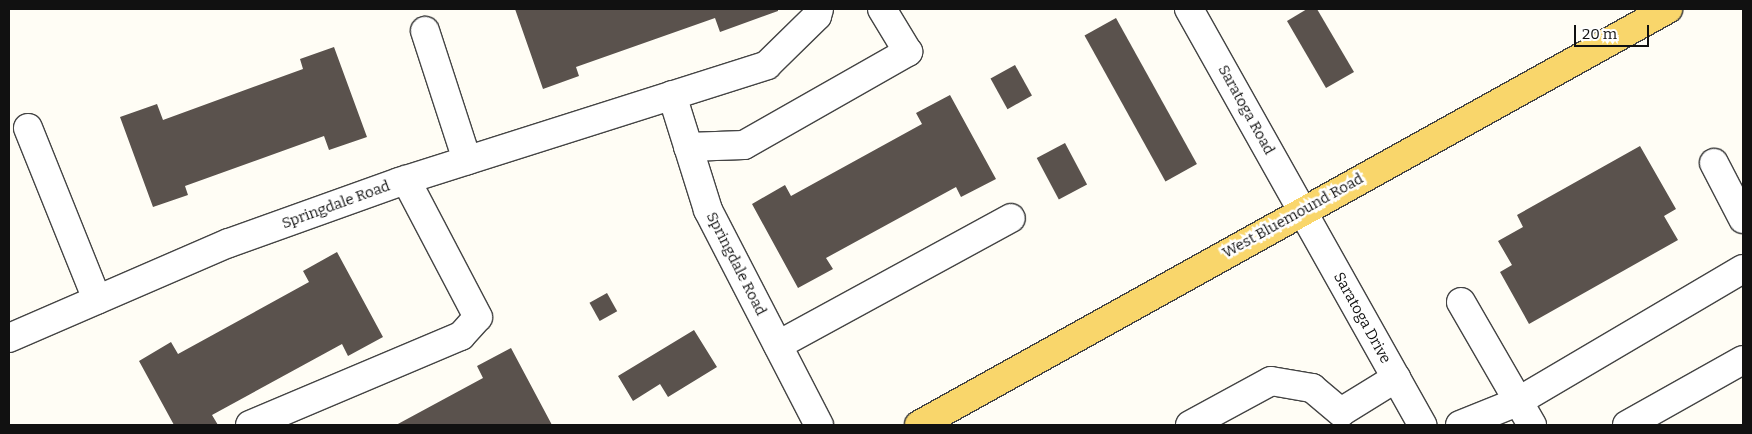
<!DOCTYPE html>
<html>
<head>
<meta charset="utf-8">
<style>
  body { margin:0 }
  #map { position:relative; width:1752px; height:434px; overflow:hidden; background:#fffdf5; font-family:Bitter,serif }
  div>[style] { position:absolute }
  [style*='--x'] { left:calc(var(--x)*1px); top:calc(var(--y)*1px); width:calc(var(--w)*1px); rotate:calc(var(--a)*1deg) }
  .building>* { inset:0; background:#5a524d; transform-origin:0 0 }
  .roads { filter:drop-shadow(1px 0 #444) drop-shadow(-1px 0 #444) drop-shadow(0 1px #444) drop-shadow(0 -1px #444) }
  .minor>* { height:28px; margin:-14px; padding:0 14px; transform-origin:14px; border-radius:14px; background:#fff }
  .major>* { height:28px; margin:-14px; padding:0 14px; transform-origin:14px; border-radius:14px; background:#f9d66b }
  span { translate:-50% -50%; white-space:nowrap; text-align:center; line-height:1.15; -webkit-text-stroke:5px #fff; paint-order:stroke }
  .street-label { font-size:15px; color:#111 }
  .frame { position:absolute; inset:0; border:10px solid #111; pointer-events:none }
  .scale { position:absolute; left:1574px; top:25px; width:75px; height:22px; box-sizing:border-box; border:2px solid #111; border-top:0; padding-left:6px; font-size:15px; line-height:18px; white-space:nowrap; color:#111; -webkit-text-stroke:4px #fff; paint-order:stroke }
</style>
</head>
<body>
<div id="map">
  <div class="building">
    <div style="clip-path:polygon(515px 9px,778px 9px,778px 11px,720px 32px,715px 18px,576px 67px,579px 76px,543px 89px)"></div>
    <div style="clip-path:polygon(1307px 9px,1317px 9px,1354px 72px,1326px 88px,1287px 21px)"></div>
    <div style="left:1116px;top:18px;width:167px;height:36px;rotate:61deg"></div>
    <div style="clip-path:polygon(334px 47px,367px 137px,329px 150px,324px 136px,185px 186px,188px 195px,153px 207px,120px 117px,157px 104px,163px 120px,303px 69px,300px 59px)"></div>
    <div style="left:1015px;top:65px;width:35px;height:28px;rotate:61deg"></div>
    <div style="clip-path:polygon(950px 95px,996px 179px,961px 197px,956px 187px,826px 258px,833px 269px,798px 288px,752px 204px,785px 185px,791px 196px,922px 124px,916px 113px)"></div>
    <div style="left:1065px;top:143px;width:47px;height:32px;rotate:62deg"></div>
    <div style="clip-path:polygon(1640px 146px,1676px 209px,1664px 216px,1678px 240px,1529px 324px,1500px 272px,1512px 265px,1498px 241px,1523px 227px,1517px 215px)"></div>
    <div style="clip-path:polygon(337px 252px,383px 337px,348px 356px,342px 344px,212px 415px,218px 425px,174px 425px,139px 361px,171px 342px,178px 354px,309px 282px,303px 271px)"></div>
    <div style="left:607px;top:293px;width:21px;height:20px;rotate:61deg"></div>
    <div style="clip-path:polygon(694px 330px,717px 367px,668px 397px,660px 384px,633px 401px,618px 376px)"></div>
    <div style="clip-path:polygon(511px 348px,552px 425px,396px 425px,483px 378px,477px 366px)"></div>
  </div>
  <div class="roads">
    <div class="minor">
      <div style="--x:1189;--y:9;--w:477;--a:60.7"></div>
      <div style="--x:425;--y:31;--w:136;--a:72"></div>
      <div style="--x:672;--y:95;--w:121;--a:72.6"></div>
      <div style="--x:708;--y:210;--w:242;--a:62.7"></div>
      <div style="--x:28;--y:128;--w:185;--a:68.1"></div>
      <div style="--x:688;--y:147;--w:56;--a:-2"></div>
      <div style="--x:744;--y:145;--w:189;--a:-29.6"></div>
      <div style="--x:908;--y:52;--w:50;--a:-121.2"></div>
      <div style="--x:1714;--y:163;--w:63;--a:62.6"></div>
      <div style="--x:1461;--y:302;--w:142;--a:60"></div>
      <div style="--x:9;--y:338;--w:240;--a:-23.4"></div>
      <div style="--x:229;--y:243;--w:181;--a:-19.7"></div>
      <div style="--x:399;--y:182;--w:386;--a:-17.6"></div>
      <div style="--x:767;--y:65;--w:70;--a:-44.4"></div>
      <div style="--x:817;--y:16;--w:7;--a:-74"></div>
      <div style="--x:778;--y:345;--w:265;--a:-28.6"></div>
      <div style="--x:250;--y:425;--w:229;--a:-22.9"></div>
      <div style="--x:461;--y:336;--w:25;--a:-48"></div>
      <div style="--x:478;--y:317;--w:155;--a:-117.7"></div>
      <div style="--x:1190;--y:425;--w:92;--a:-28.5"></div>
      <div style="--x:1271;--y:381;--w:42;--a:9.7"></div>
      <div style="--x:1312;--y:388;--w:38;--a:40"></div>
      <div style="--x:1341;--y:412;--w:65;--a:-31.7"></div>
      <div style="--x:1460;--y:425;--w:61;--a:-22"></div>
      <div style="--x:1517;--y:402;--w:262;--a:-30.5"></div>
      <div style="--x:1627;--y:425;--w:133;--a:-29.3"></div>
    </div>
    <div class="major">
      <div style="--x:919;--y:425;--w:857;--a:-29.05"></div>
    </div>
  </div>
  <div class="street-label">
    <span style="left:1246px;top:110px;rotate:61deg">Saratoga Road</span>
    <span style="left:336px;top:205px;rotate:-20deg">Springdale Road</span>
    <span style="left:1293px;top:216px;rotate:-29deg">West Bluemound Road</span>
    <span style="left:736px;top:264px;rotate:63deg">Springdale Road</span>
    <span style="left:1362px;top:318px;rotate:61deg">Saratoga Drive</span>
  </div>
  <div class="frame"></div>
  <div class="scale">20 m</div>
</div>
</body>
</html>
